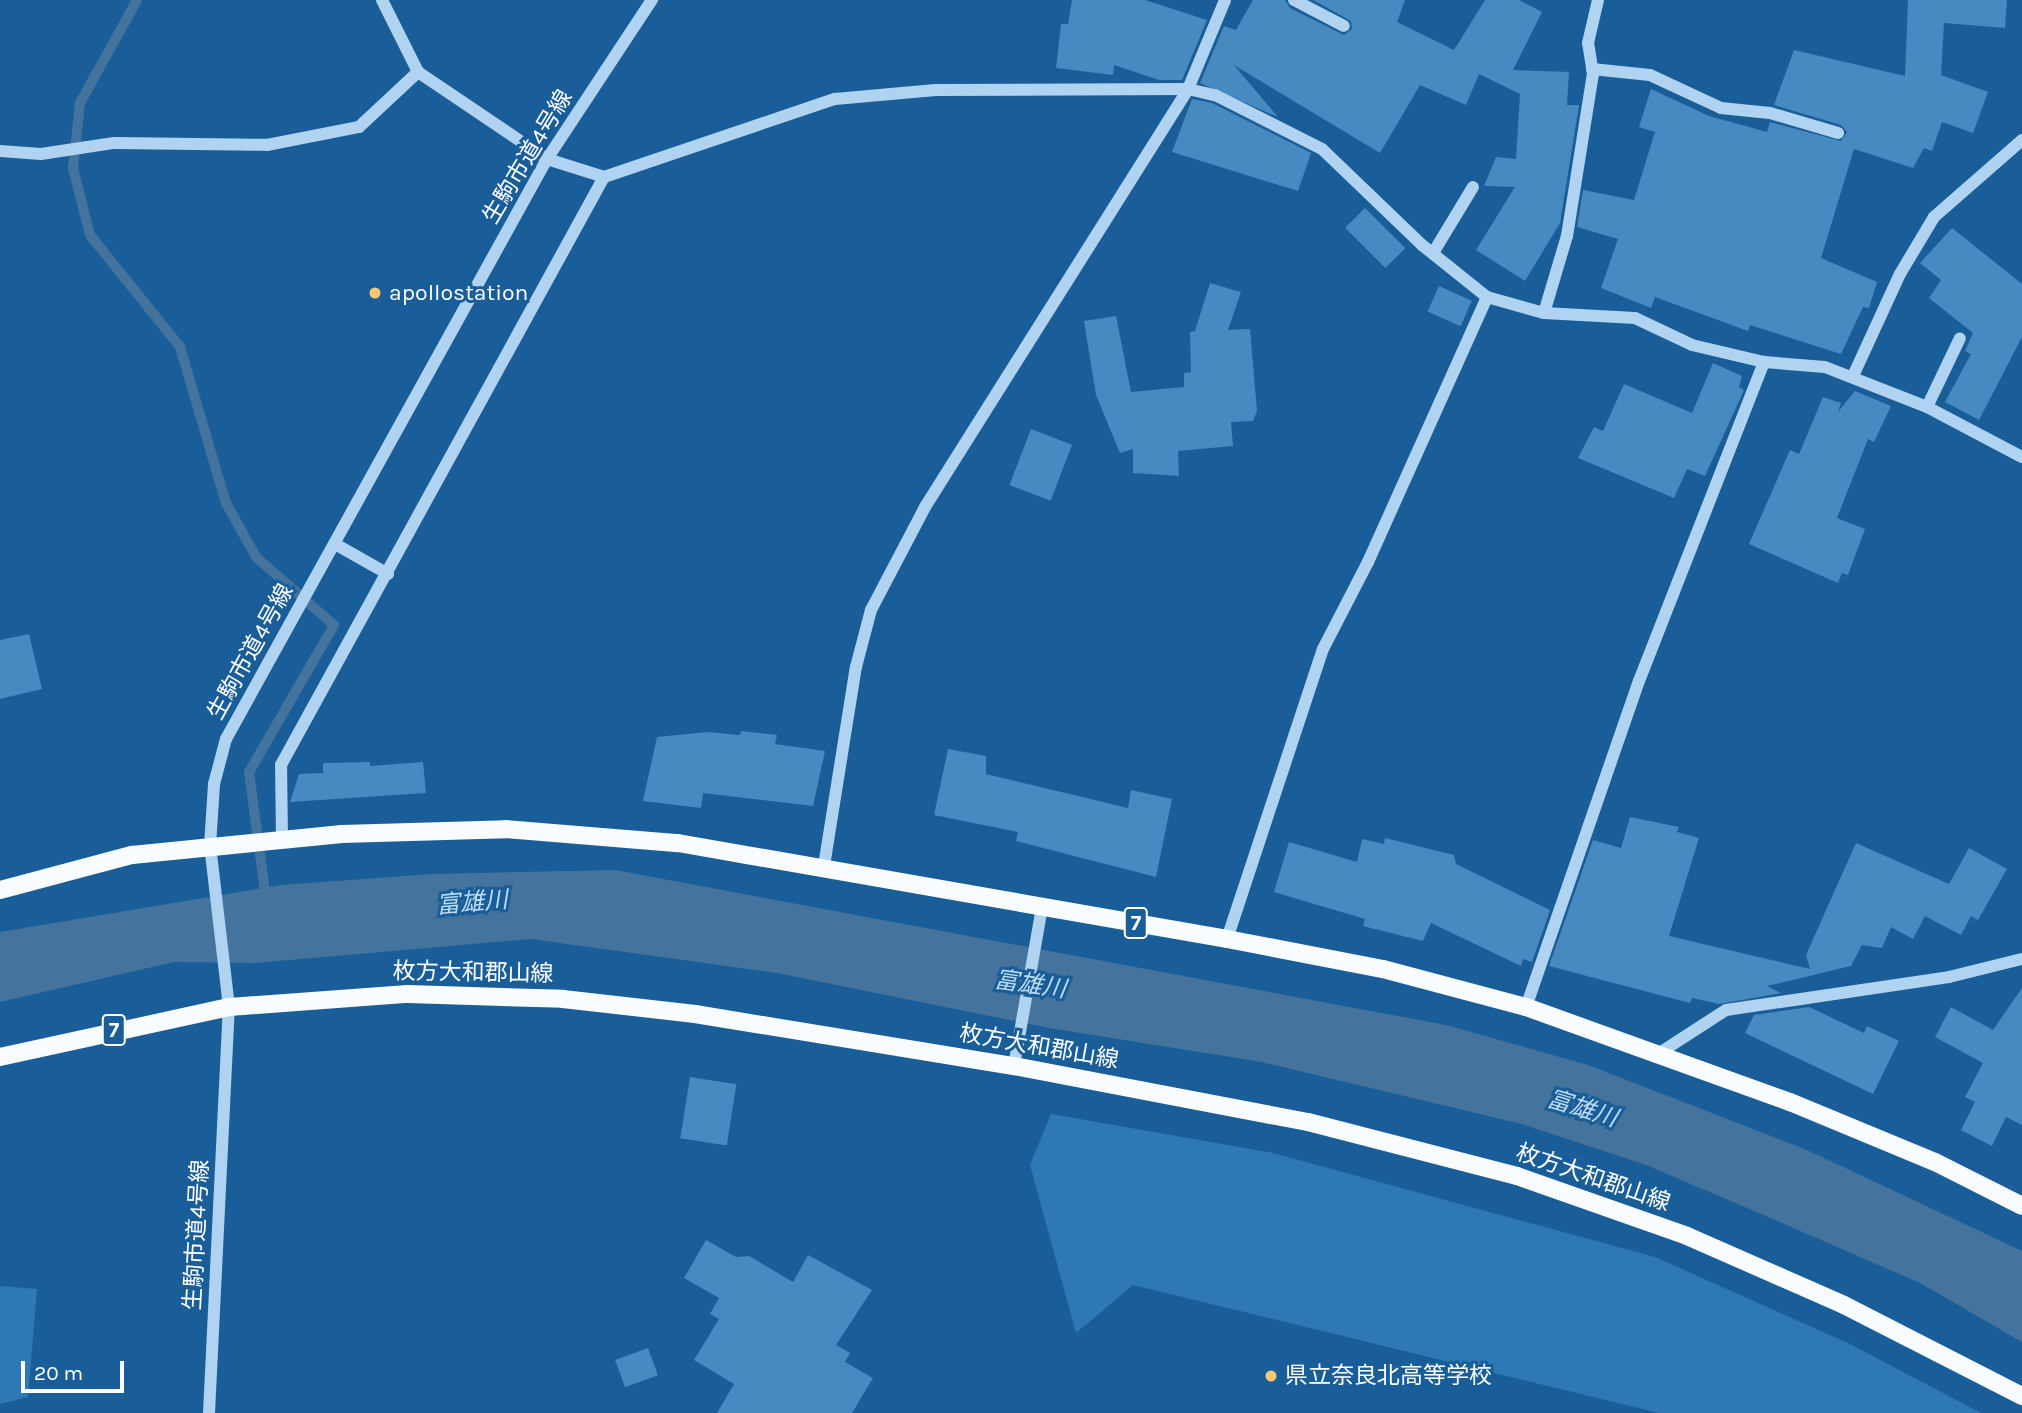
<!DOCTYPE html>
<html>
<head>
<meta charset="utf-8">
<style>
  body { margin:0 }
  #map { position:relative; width:2022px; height:1413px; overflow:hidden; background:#1a5e99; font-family:Karla,"Noto Sans JP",sans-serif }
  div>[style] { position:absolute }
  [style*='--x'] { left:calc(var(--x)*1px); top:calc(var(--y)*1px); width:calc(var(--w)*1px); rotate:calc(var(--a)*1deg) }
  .green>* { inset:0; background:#2e78b6 }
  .water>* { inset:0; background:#44749d }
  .stream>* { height:10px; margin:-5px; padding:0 5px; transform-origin:5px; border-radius:5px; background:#44749d }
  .building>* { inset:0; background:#4789c1; transform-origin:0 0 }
  .minor>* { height:12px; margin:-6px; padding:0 6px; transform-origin:6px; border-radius:6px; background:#afd3f1 }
  .major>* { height:18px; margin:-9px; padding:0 9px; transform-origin:9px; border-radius:9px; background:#f9fcff }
  .dots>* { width:19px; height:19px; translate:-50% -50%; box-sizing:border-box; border:4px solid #1a5e99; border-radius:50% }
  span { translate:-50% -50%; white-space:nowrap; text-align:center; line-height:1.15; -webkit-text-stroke:6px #1a5e99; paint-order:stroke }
  .shield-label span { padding:2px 5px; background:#1a5e99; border:2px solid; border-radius:5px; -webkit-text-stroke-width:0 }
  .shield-label { font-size:21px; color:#fff; font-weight:700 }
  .street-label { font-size:23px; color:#fff }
  .poi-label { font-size:23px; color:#fff }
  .left { translate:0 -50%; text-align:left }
  .water-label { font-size:24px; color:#bcddf7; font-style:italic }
  .scale { position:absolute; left:21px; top:1361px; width:103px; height:32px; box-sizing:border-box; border:4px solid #fff; border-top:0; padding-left:9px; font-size:21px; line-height:24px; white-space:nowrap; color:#fff; -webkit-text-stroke:5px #1a5e99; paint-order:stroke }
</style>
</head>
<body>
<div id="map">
  <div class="green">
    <div style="clip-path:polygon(1051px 1114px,1273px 1153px,1655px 1257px,1850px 1344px,1981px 1413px,1659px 1413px,1133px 1285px,1076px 1333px,1030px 1165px)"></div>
    <div style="clip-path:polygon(0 1286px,37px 1289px,28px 1397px,0 1404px)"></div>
  </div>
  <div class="water">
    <div style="clip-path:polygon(615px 870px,1446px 1025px,1588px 1065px,1807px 1150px,2022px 1251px,2022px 1342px,1920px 1283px,1752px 1210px,1646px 1165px,1522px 1124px,1262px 1062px,1049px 1028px,777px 973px,531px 939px,255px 963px,174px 962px,0 1002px,0 932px,281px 885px,432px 874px)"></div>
  </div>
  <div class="stream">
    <div style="--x:137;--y:0;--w:118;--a:119"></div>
    <div style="--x:80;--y:103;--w:65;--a:96.1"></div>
    <div style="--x:73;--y:168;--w:69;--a:75.8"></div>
    <div style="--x:90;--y:235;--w:144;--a:51.2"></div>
    <div style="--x:180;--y:347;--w:163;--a:73.6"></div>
    <div style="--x:226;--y:503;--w:62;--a:60.9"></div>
    <div style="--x:256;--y:557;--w:103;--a:41.1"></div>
    <div style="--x:334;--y:625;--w:170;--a:120"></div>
    <div style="--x:249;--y:772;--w:129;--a:82.4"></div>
  </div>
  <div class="building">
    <div style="clip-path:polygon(1072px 0,1145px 0,1207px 20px,1182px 80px,1159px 80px,1114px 65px,1113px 75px,1056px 68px,1061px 24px,1068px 24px)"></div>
    <div style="clip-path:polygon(1253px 0,1285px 0,1290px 8px,1344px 35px,1352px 29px,1351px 21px,1313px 0,1405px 0,1397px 22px,1454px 50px,1485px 0,1519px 0,1542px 12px,1513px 70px,1569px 72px,1567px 105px,1579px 105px,1560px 223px,1525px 281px,1476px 250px,1515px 187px,1484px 186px,1496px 157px,1516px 159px,1520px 94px,1479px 74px,1466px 105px,1420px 85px,1380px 153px,1234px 65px,1278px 117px,1200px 83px,1224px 26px,1236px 30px)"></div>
    <div style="clip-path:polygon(1908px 0,2007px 0,2005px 28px,1944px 23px,1941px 75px,1988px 92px,1973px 133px,1942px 122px,1932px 151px,1924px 148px,1913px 168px,1854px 149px,1821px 258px,1877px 282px,1869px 308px,1863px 307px,1841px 354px,1750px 325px,1748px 331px,1655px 297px,1651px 308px,1601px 288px,1618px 239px,1577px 227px,1583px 190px,1634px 200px,1655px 132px,1639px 127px,1651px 89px,1709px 116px,1767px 132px,1770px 122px,1841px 141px,1847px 132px,1841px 125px,1774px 105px,1794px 50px,1905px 76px)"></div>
    <div style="clip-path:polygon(1192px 99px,1212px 103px,1311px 153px,1298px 191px,1172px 152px)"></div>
    <div style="left:1365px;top:208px;width:57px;height:28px;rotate:45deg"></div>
    <div style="clip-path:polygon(1952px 228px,2022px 284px,2022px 337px,1979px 420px,1945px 402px,1971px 354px,1965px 351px,1973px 333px,1929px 298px,1941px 280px,1920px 263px)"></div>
    <div style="clip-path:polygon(1210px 283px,1241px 292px,1228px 330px,1250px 329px,1257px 411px,1253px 421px,1231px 422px,1233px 446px,1178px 451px,1179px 476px,1133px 473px,1133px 449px,1120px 453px,1096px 395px,1084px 321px,1116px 316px,1131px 392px,1184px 387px,1184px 373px,1191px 372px,1190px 332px,1195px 331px)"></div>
    <div style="left:1439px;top:286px;width:36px;height:28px;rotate:24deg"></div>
    <div style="clip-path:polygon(1713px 363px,1742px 376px,1739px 387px,1744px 390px,1705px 476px,1687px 469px,1674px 498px,1578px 458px,1594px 427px,1603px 431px,1624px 384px,1692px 413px)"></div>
    <div style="clip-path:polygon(1855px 391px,1891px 406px,1874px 442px,1868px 439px,1837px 518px,1865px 529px,1848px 575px,1842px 573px,1838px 583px,1749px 544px,1790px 450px,1799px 454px,1823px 397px,1841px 403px,1838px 412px)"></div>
    <div style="left:1031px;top:429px;width:44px;height:60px;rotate:21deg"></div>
    <div style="clip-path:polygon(29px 634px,42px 689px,0 699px,0 640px)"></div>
    <div style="clip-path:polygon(741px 731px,777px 735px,775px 744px,825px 751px,813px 806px,703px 793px,701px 808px,643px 801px,657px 737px,707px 732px,740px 735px)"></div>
    <div style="clip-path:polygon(948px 749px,986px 756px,986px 774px,1128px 808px,1131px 790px,1172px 799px,1156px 877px,1016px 841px,1018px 832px,934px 815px)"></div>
    <div style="clip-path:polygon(370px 762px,370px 766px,423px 762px,426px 793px,290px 802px,299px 774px,323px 773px,323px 763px)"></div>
    <div style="clip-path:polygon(1630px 817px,1679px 827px,1677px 832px,1699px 838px,1669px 936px,1810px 969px,1806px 955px,1856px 843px,1949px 884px,1969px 848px,2007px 869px,1978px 920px,1971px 916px,1961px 935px,1925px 916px,1913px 939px,1891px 927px,1882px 948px,1862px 945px,1851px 966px,1767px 986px,1781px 993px,1719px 1004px,1692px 998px,1690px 1003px,1549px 966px,1593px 840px,1621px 848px)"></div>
    <div style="clip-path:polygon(1385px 838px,1454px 855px,1456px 864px,1550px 910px,1532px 962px,1523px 959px,1521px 966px,1431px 923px,1423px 941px,1363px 926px,1365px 919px,1274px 892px,1289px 842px,1357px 862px,1362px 839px,1384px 844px)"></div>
    <div style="clip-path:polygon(2022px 988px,2022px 1125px,2006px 1117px,1992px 1146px,1961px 1130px,1975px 1102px,1965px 1097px,1983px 1063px,1935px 1037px,1951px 1007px,1993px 1030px)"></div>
    <div style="clip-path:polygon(1809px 1007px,1864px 1033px,1867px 1026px,1899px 1041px,1873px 1094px,1745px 1033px,1754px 1015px)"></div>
    <div style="left:690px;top:1077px;width:47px;height:62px;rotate:9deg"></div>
    <div style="clip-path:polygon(706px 1240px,736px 1257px,749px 1256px,793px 1282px,808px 1255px,872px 1290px,836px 1345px,850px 1353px,845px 1362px,873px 1378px,852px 1413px,717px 1413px,734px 1384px,694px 1360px,719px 1319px,710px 1314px,719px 1298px,684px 1278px)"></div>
    <div style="left:648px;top:1348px;width:29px;height:35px;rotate:70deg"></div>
  </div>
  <div class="minor">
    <div style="--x:382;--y:0;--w:80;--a:63.4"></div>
    <div style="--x:1294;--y:0;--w:56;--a:27.5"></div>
    <div style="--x:1592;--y:69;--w:58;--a:5.9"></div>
    <div style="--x:1650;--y:75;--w:78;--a:24.9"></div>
    <div style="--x:1721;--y:108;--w:49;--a:5.8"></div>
    <div style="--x:1770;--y:113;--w:71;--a:16.4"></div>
    <div style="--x:0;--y:151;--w:41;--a:4.2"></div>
    <div style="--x:41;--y:154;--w:74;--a:-8.6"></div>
    <div style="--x:114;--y:143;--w:153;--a:0.7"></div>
    <div style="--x:267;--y:145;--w:94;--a:-11.1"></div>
    <div style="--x:359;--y:127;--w:81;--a:-43"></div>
    <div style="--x:418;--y:72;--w:156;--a:34"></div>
    <div style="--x:547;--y:159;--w:60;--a:17.5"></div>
    <div style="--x:604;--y:177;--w:244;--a:-18.7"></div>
    <div style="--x:835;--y:99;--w:101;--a:-5.1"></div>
    <div style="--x:936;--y:90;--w:252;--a:-0.2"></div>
    <div style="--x:1188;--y:89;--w:28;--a:13"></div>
    <div style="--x:1215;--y:95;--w:120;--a:26.8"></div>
    <div style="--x:1322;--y:149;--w:139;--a:43.8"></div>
    <div style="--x:1422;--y:245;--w:83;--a:38.7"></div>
    <div style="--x:1487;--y:297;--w:59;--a:15.7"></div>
    <div style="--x:1544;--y:313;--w:91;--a:3.1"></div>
    <div style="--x:1635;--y:318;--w:63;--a:25.3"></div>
    <div style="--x:1692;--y:345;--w:74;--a:13.3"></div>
    <div style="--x:1764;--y:362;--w:61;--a:4.7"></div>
    <div style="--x:1825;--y:367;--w:110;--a:21.4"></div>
    <div style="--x:1927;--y:407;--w:107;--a:27.8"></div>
    <div style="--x:1433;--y:253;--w:77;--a:-58.8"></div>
    <div style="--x:1544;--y:313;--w:80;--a:-73.4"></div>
    <div style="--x:1567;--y:236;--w:164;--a:-80.9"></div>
    <div style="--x:1593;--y:74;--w:31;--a:-99"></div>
    <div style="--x:1588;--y:43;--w:44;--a:-76.9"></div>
    <div style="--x:1853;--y:376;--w:112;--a:-65.3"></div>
    <div style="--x:1900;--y:274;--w:66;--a:-59.2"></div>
    <div style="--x:1934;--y:217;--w:117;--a:-41.2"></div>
    <div style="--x:1927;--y:407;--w:76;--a:-64.4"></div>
    <div style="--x:335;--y:544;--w:61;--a:29.5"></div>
    <div style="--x:282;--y:842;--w:77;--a:-90.7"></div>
    <div style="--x:281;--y:765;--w:671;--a:-61.22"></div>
    <div style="--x:824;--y:866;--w:202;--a:-80.9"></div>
    <div style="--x:856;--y:667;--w:59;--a:-75.3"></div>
    <div style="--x:871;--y:610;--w:116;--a:-62.3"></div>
    <div style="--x:925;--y:507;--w:494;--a:-57.8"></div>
    <div style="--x:1188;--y:89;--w:96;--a:-67.4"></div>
    <div style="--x:1227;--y:939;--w:305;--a:-71.7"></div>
    <div style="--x:1323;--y:649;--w:98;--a:-62.7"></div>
    <div style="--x:1368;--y:562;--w:290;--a:-65.8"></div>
    <div style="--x:1526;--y:1007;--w:345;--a:-70.9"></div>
    <div style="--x:1639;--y:681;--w:343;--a:-68.6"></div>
    <div style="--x:1661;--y:1052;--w:77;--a:-32.9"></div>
    <div style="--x:1726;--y:1010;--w:225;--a:-8.4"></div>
    <div style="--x:1949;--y:977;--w:75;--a:-13.9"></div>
    <div style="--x:1014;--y:1066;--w:160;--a:-80"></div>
    <div style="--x:209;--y:1413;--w:406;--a:-87.2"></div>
    <div style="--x:229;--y:1007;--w:162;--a:-96.7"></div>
    <div style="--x:210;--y:846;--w:62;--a:-86.3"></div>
    <div style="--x:214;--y:784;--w:47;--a:-75.1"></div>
    <div style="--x:226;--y:739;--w:663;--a:-61.04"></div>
    <div style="--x:547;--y:159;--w:191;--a:-56.6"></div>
  </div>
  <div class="major">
    <div style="--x:0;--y:890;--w:137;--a:-14.9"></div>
    <div style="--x:132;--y:855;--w:211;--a:-5.7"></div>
    <div style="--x:342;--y:834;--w:164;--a:-1.7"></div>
    <div style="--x:506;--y:829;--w:173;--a:4.7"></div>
    <div style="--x:678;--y:843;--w:557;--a:9.92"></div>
    <div style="--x:1227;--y:939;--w:159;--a:10.9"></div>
    <div style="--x:1383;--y:969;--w:148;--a:14.9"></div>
    <div style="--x:1526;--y:1007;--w:281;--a:19.8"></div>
    <div style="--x:1790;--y:1102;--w:157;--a:22.5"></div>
    <div style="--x:1935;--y:1162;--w:97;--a:26.8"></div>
    <div style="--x:0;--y:1057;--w:234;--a:-12.3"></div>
    <div style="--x:229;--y:1007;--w:179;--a:-4.2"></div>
    <div style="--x:408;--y:994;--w:155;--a:1.8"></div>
    <div style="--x:563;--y:999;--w:133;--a:6.5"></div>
    <div style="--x:695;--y:1014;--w:323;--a:9.3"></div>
    <div style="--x:1014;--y:1066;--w:299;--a:10.8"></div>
    <div style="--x:1308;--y:1122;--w:216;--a:14.5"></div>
    <div style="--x:1517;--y:1176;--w:180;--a:19.4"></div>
    <div style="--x:1687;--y:1236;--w:171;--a:23.7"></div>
    <div style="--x:1844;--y:1305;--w:200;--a:27.1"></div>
  </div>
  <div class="dots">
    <div style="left:375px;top:293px;background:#ffc76f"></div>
    <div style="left:1271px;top:1376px;background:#ffc76f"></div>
  </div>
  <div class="shield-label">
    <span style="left:1136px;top:923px">7</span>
    <span style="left:114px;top:1030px">7</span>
  </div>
  <div class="street-label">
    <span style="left:528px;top:157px;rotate:-59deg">生駒市道4号線</span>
    <span style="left:251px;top:652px;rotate:-61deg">生駒市道4号線</span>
    <span style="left:473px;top:973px;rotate:1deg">枚方大和郡山線</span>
    <span style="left:1039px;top:1047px;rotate:10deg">枚方大和郡山線</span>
    <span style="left:1593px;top:1178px;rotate:19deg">枚方大和郡山線</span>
    <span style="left:197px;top:1235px;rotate:-87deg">生駒市道4号線</span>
  </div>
  <div class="poi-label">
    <span class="left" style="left:389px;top:293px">apollostation</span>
    <span class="left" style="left:1285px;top:1376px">県立奈良北高等学校</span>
  </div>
  <div class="water-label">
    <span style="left:472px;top:903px;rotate:-5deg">富雄川</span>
    <span style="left:1030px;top:985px;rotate:8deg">富雄川</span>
    <span style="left:1582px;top:1109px;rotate:17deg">富雄川</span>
  </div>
  <div class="scale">20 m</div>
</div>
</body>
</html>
